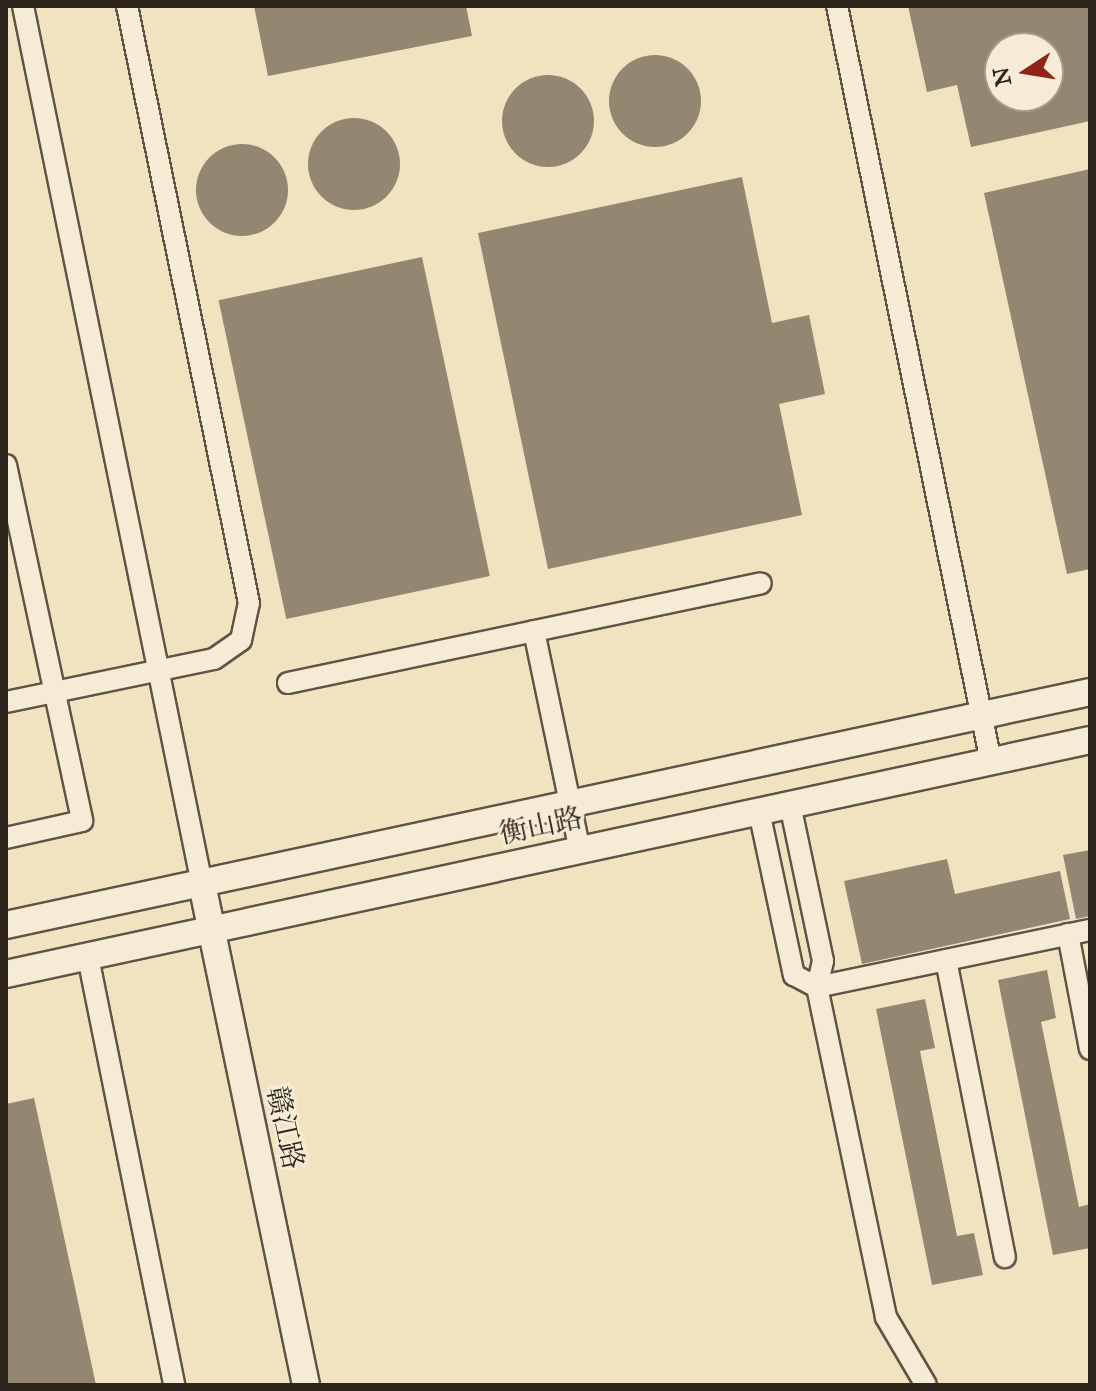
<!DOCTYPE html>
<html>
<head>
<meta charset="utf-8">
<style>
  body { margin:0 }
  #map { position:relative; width:1096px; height:1391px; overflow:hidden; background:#f1e2c0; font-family:"IM FELL Great Primer","Noto Serif SC",serif }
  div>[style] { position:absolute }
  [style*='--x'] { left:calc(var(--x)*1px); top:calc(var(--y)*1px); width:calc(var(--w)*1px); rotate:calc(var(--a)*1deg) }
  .building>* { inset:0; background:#938771; transform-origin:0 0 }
  .round { border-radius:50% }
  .roads { filter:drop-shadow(2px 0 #5f5445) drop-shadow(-2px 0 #5f5445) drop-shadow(0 2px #5f5445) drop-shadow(0 -2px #5f5445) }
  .minor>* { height:20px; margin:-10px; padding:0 10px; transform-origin:10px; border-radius:10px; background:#f6ecd6 }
  .tertiary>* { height:26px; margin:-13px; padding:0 13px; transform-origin:13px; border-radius:13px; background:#f6ecd6 }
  span { translate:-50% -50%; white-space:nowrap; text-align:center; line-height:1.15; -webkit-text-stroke:6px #f6ecd6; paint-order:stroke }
  .street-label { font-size:28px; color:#2e251c }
  .frame { position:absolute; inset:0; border:8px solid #2e251c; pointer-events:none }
  .north { position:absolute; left:984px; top:32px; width:80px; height:80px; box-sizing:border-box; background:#f6ecd6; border:2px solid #a69c8c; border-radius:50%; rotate:258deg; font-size:22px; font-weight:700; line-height:32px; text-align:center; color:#2e251c }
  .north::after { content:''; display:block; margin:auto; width:28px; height:36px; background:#8f2418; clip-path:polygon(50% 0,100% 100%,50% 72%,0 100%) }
</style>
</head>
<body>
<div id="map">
  <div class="building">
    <div style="clip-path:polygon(254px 6px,466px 6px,472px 36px,268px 76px)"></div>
    <div style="clip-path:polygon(evenodd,908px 6px,1090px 6px,1090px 121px,971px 147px,957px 85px,927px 92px,908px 6px,1000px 48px,1048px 48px,1048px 96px,1000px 96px,1000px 48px)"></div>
    <div class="round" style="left:609px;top:55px;width:92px;height:92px"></div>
    <div class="round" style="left:502px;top:75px;width:92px;height:92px"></div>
    <div class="round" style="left:308px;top:118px;width:92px;height:92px"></div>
    <div class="round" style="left:196px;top:144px;width:92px;height:92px"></div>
    <div style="clip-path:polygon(1090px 169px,1090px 569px,1067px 574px,984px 193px)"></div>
    <div style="clip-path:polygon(742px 177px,772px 323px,809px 315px,825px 394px,779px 404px,802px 515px,548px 569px,478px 233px)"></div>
    <div style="left:422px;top:257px;width:326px;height:208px;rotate:78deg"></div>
    <div style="clip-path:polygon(1090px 850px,1090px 916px,1076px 919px,1063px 855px)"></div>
    <div style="clip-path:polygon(947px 859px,955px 894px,1060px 871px,1070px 919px,862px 964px,844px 881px)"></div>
    <div style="clip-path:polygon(1047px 970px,1056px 1018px,1041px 1022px,1079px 1207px,1090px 1204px,1090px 1248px,1053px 1255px,998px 980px)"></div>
    <div style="clip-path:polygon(925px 999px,935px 1048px,920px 1051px,957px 1236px,974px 1233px,983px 1275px,932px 1285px,876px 1009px)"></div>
    <div style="clip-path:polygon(34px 1098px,96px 1385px,6px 1385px,6px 1104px)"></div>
  </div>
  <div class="roads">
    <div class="minor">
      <div style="--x:23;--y:6;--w:896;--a:78.48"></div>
      <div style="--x:837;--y:6;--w:772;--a:78.49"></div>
      <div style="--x:6;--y:465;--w:364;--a:77.9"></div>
      <div style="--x:82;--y:821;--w:78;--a:167.4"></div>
      <div style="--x:534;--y:631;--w:225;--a:78.2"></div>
      <div style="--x:288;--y:683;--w:483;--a:-11.9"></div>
      <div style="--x:6;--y:702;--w:212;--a:-11.7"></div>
      <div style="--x:214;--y:659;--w:33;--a:-35"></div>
      <div style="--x:241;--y:640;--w:38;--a:-78"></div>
      <div style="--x:249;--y:603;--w:609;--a:-101.55"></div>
      <div style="--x:759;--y:811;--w:168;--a:78"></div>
      <div style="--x:794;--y:975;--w:26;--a:28"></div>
      <div style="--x:817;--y:987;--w:27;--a:-77"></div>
      <div style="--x:823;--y:961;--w:159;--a:-101.9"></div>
      <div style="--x:1068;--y:934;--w:117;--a:79.2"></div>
      <div style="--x:88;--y:957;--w:437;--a:78.6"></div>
      <div style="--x:946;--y:960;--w:303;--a:78.8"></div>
      <div style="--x:926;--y:1385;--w:79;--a:-120.5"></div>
      <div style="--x:886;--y:1317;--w:337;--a:-101.8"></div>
      <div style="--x:817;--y:987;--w:279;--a:-11.8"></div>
    </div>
    <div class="tertiary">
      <div style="--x:202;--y:884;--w:512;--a:78.27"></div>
      <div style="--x:6;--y:925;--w:1109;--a:-12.13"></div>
      <div style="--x:6;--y:974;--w:1109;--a:-12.18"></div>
    </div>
  </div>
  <div class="street-label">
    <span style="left:541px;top:826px;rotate:-12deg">衡山路</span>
    <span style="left:285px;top:1128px;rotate:78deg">赣江路</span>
  </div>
  <div class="frame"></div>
  <div class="north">N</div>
</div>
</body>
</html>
